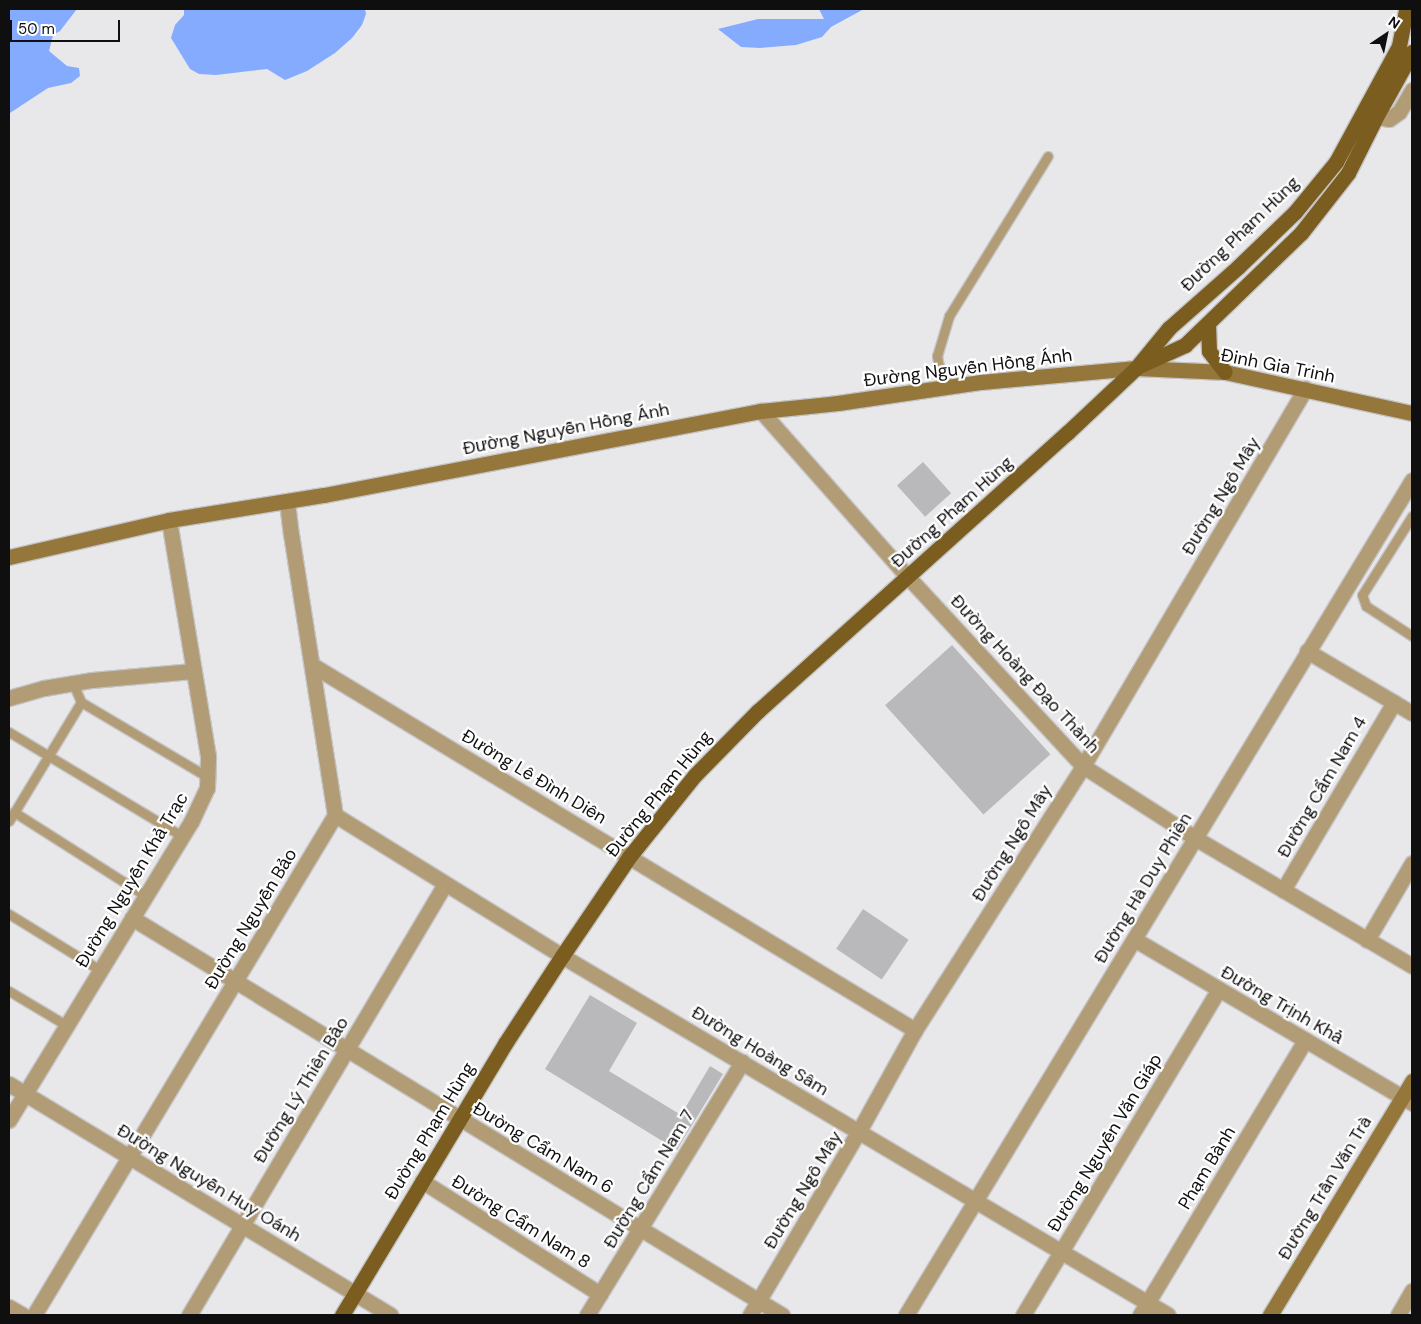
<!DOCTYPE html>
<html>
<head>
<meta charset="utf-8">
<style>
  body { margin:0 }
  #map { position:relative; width:1421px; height:1324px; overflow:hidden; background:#e8e8eb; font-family:"DM Sans",sans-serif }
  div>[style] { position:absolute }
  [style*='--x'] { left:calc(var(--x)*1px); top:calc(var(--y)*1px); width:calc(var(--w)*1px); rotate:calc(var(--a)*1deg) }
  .water>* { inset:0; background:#85abfe }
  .building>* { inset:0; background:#b9b9bb; transform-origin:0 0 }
  .roads { filter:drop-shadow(1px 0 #c5c5c8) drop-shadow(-1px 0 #c5c5c8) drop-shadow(0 1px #c5c5c8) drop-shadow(0 -1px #c5c5c8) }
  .lane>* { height:9px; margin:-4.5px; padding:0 4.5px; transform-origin:4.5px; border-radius:4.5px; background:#b19c76 }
  .street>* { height:15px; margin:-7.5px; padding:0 7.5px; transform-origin:7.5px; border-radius:7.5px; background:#b19c76 }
  .secondary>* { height:15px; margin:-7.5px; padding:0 7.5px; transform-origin:7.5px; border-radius:7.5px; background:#95773b }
  .primary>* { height:15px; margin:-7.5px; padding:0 7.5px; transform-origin:7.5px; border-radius:7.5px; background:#7b5d1f }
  span { translate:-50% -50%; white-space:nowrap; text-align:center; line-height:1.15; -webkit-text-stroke:4.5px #fff; paint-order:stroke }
  .street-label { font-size:18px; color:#0f0f10 }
  .frame { position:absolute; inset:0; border:10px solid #0f0f10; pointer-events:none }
  .north { position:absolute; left:1361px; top:10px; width:50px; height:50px; -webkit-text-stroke:4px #fff; paint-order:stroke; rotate:34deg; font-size:14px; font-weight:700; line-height:20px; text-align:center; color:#0f0f10 }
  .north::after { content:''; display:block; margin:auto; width:18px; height:22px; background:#0f0f10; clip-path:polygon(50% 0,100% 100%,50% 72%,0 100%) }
  .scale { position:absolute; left:10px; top:20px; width:110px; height:22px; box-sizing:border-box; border:2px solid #0f0f10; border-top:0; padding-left:6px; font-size:15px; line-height:18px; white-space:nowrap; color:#0f0f10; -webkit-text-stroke:4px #fff; paint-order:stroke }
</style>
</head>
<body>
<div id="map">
  <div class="water">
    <div style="clip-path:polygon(9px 9px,77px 9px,60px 31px,53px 35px,49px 51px,67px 66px,79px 68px,80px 76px,71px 83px,48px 88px,10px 113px)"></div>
    <div style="clip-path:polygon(184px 9px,365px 9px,366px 14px,362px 25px,352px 38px,335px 53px,307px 71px,285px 80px,267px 69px,216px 75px,199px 74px,190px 69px,171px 38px,175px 25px,184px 15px)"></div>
    <div style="clip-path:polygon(819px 9px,864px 9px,831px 27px,822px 37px,796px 45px,760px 48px,741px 47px,718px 29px,758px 19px,824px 19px)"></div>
  </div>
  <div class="building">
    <div style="left:923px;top:462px;width:42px;height:35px;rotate:48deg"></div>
    <div style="left:952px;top:645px;width:147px;height:90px;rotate:48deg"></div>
    <div style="left:863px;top:909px;width:55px;height:48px;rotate:34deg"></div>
    <div style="clip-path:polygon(590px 995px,637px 1023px,609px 1071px,681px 1115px,710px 1066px,723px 1074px,677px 1150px,545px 1069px)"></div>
  </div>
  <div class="roads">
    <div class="lane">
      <div style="--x:943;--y:387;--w:32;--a:-101"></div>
      <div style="--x:937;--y:356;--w:42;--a:-73.3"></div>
      <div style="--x:949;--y:316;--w:188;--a:-58.3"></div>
      <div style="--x:1412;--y:516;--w:93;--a:122.3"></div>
      <div style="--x:1362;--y:595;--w:12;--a:70"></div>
      <div style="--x:1366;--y:606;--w:55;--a:33.1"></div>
      <div style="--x:81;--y:702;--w:147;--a:30.6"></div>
      <div style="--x:9;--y:732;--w:202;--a:31"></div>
      <div style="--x:14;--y:812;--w:156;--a:32.5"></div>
      <div style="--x:9;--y:821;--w:139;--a:-58.8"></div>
      <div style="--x:81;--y:702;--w:21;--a:-113"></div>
      <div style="--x:9;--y:914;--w:107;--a:31.6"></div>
      <div style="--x:9;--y:991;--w:66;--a:30.8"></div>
    </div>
    <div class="street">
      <div style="--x:1364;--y:115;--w:25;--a:9"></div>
      <div style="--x:1389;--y:119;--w:12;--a:-35"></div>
      <div style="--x:1399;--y:112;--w:26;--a:-59"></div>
      <div style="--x:761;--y:411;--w:222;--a:48.5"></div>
      <div style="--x:908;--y:577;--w:258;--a:47.2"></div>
      <div style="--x:1083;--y:766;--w:133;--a:32.7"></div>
      <div style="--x:1195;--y:838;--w:252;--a:30.5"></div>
      <div style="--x:1307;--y:651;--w:122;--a:30.6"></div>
      <div style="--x:312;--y:665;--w:705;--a:31.19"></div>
      <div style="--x:9;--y:698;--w:36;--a:-16"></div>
      <div style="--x:44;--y:688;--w:49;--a:-9.5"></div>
      <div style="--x:92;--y:680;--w:101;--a:-5.1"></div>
      <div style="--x:335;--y:815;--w:267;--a:31.8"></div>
      <div style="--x:562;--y:956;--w:704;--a:30.64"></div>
      <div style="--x:1283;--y:890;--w:218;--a:-59.4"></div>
      <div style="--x:132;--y:918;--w:762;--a:31.42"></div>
      <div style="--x:1134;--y:939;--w:323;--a:30.5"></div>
      <div style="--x:1367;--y:940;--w:89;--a:-59.7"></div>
      <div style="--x:9;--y:1084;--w:446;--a:31.2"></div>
      <div style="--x:9;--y:1120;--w:349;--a:-58.6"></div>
      <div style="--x:191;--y:822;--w:38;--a:-65"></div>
      <div style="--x:207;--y:788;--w:32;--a:-88"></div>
      <div style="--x:208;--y:756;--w:239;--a:-99.4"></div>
      <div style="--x:422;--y:1181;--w:211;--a:32.4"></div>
      <div style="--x:9;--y:1307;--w:16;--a:30"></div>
      <div style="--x:34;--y:1315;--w:584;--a:-58.95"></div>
      <div style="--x:335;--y:815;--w:283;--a:-98.9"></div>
      <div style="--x:291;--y:535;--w:34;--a:-97"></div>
      <div style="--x:189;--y:1315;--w:501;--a:-59.29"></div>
      <div style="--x:587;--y:1315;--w:297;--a:-58.5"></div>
      <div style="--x:750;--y:1315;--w:214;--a:-59.4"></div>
      <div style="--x:859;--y:1131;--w:115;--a:-61"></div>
      <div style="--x:915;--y:1030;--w:313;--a:-57.5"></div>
      <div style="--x:1083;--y:766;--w:438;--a:-59.5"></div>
      <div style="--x:906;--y:1315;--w:976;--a:-58.78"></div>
      <div style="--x:1023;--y:1315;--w:380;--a:-59"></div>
      <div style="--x:1140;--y:1315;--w:321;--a:-59"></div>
      <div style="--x:1398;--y:1315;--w:28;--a:-60"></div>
    </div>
    <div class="secondary">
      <div style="--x:9;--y:557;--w:164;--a:-13"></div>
      <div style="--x:169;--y:520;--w:157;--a:-9.2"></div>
      <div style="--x:324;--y:495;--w:445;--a:-10.9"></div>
      <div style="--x:761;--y:411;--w:77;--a:-5.9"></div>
      <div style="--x:838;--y:403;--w:145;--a:-8.4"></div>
      <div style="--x:981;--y:382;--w:156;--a:-5.2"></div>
      <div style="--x:1136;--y:368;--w:89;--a:2.6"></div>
      <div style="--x:1225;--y:372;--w:191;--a:12.4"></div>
      <div style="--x:1270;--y:1315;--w:274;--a:-58.7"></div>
    </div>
    <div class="primary">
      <div style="--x:1208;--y:323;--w:28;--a:88"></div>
      <div style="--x:1209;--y:351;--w:26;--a:53"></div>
      <div style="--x:1139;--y:366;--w:51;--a:-24.5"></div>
      <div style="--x:1185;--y:345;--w:161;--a:-44"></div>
      <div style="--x:1301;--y:233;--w:76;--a:-51.9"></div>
      <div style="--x:1348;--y:173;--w:60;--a:-63.4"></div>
      <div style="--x:1375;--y:119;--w:77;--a:-61.1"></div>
      <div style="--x:342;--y:1315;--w:318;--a:-59"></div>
      <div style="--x:506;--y:1042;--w:103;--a:-56.9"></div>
      <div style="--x:562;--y:956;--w:120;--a:-55.9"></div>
      <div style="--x:629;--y:857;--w:105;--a:-51.2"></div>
      <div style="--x:695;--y:775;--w:90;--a:-45.5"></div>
      <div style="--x:758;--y:711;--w:416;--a:-42"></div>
      <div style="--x:1067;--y:433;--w:95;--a:-43.3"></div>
      <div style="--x:1136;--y:368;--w:52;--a:-50.5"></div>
      <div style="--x:1169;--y:328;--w:92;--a:-41.5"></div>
      <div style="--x:1238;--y:267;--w:79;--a:-44"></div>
      <div style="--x:1295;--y:212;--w:65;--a:-50.6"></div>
      <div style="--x:1336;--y:162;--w:132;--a:-61.5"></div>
      <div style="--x:1399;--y:46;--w:38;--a:-79"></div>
    </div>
  </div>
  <div class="street-label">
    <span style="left:1240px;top:234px;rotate:-44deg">Đường Phạm Hùng</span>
    <span style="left:1278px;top:366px;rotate:11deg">Đinh Gia Trinh</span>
    <span style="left:968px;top:368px;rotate:-7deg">Đường Nguyễn Hồng Ánh</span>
    <span style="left:566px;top:429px;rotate:-11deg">Đường Nguyễn Hồng Ánh</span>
    <span style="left:1221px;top:496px;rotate:-59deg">Đường Ngô Mây</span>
    <span style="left:952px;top:512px;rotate:-42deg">Đường Phạm Hùng</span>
    <span style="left:1025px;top:674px;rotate:47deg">Đường Hoàng Đạo Thành</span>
    <span style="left:534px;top:777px;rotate:31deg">Đường Lê Đình Diên</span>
    <span style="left:1322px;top:787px;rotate:-60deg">Đường Cẩm Nam 4</span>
    <span style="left:659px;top:794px;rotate:-51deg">Đường Phạm Hùng</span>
    <span style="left:1012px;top:843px;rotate:-58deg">Đường Ngô Mây</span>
    <span style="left:132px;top:880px;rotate:-59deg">Đường Nguyễn Khả Trạc</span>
    <span style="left:1143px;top:888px;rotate:-59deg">Đường Hà Duy Phiên</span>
    <span style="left:251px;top:919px;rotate:-59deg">Đường Nguyễn Bảo</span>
    <span style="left:1282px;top:1005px;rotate:30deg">Đường Trịnh Khả</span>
    <span style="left:760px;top:1051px;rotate:31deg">Đường Hoàng Sâm</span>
    <span style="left:301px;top:1090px;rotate:-59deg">Đường Lý Thiên Bảo</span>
    <span style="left:430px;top:1131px;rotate:-59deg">Đường Phạm Hùng</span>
    <span style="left:1105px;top:1143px;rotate:-59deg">Đường Nguyễn Văn Giáp</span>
    <span style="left:543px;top:1148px;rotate:31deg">Đường Cẩm Nam 6</span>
    <span style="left:1207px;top:1168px;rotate:-59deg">Phạm Bành</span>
    <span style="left:649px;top:1179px;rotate:-59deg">Đường Cẩm Nam 7</span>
    <span style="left:209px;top:1183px;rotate:31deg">Đường Nguyễn Huy Oánh</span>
    <span style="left:1325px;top:1188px;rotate:-59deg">Đường Trần Văn Trà</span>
    <span style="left:803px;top:1190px;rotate:-59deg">Đường Ngô Mây</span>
    <span style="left:521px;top:1222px;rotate:32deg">Đường Cẩm Nam 8</span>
  </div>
  <div class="frame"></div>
  <div class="north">N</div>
  <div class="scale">50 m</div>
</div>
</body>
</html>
